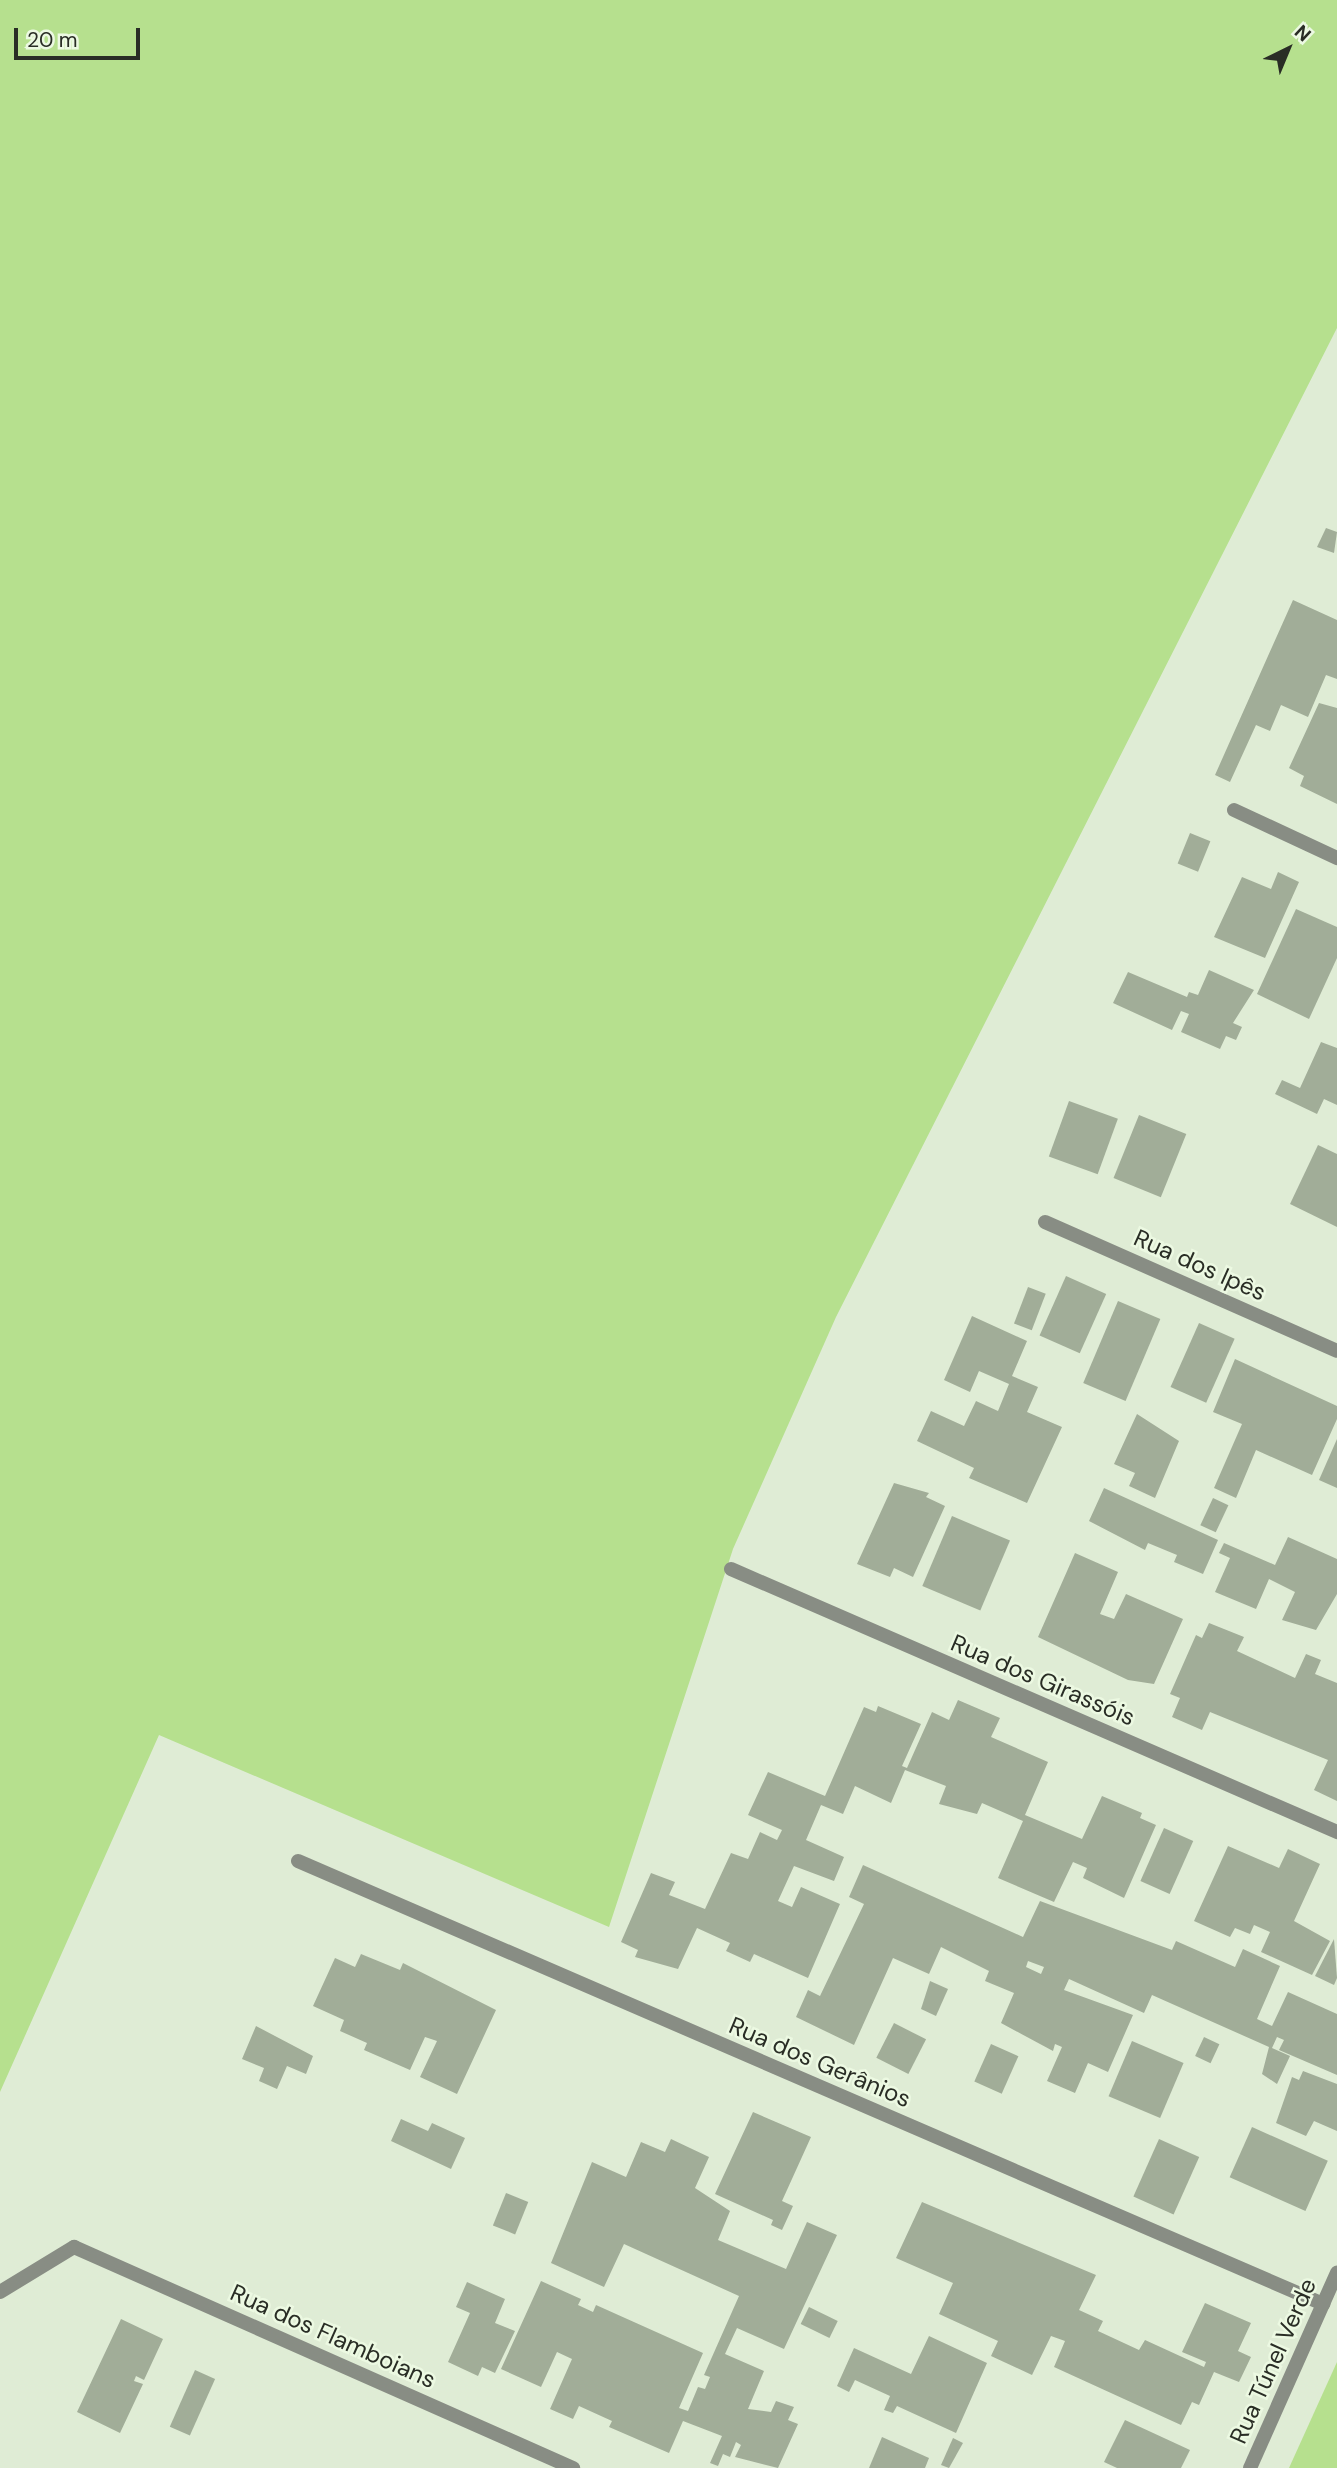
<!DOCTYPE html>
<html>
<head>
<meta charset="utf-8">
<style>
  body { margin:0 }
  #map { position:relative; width:1337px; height:2468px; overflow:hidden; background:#dfecd5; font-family:"DM Sans",sans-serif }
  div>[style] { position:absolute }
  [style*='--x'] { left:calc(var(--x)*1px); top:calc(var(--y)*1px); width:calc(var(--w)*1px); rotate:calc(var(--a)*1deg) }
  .green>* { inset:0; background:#b6e08e }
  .building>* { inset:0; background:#a1ad98; transform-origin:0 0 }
  .service>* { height:14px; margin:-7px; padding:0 7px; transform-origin:7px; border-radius:7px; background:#888d84 }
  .minor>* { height:14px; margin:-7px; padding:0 7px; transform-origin:7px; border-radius:7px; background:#888d84 }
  span { translate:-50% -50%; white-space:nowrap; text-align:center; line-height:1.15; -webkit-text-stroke:5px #ecf9e2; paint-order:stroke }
  .street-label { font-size:24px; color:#292d25 }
  .north { position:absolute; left:1253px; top:14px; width:70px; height:70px; -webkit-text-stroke:5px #ecf9e2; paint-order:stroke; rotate:43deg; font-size:19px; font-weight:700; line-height:28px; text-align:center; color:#292d25 }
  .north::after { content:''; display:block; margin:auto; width:24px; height:32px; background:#292d25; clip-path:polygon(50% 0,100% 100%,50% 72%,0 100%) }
  .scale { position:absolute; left:14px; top:28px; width:126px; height:32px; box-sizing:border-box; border:4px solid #292d25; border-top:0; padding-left:9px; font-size:21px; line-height:24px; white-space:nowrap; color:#292d25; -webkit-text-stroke:5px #ecf9e2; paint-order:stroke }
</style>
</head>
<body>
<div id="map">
  <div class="green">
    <div style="clip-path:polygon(0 0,1337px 0,1337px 328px,836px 1317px,733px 1549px,609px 1927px,159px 1735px,0 2092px)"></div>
    <div style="clip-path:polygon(1337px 2362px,1337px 2468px,1289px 2468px)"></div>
  </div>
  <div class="building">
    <div style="clip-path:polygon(1326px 528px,1337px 532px,1334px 553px,1317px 547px)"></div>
    <div style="clip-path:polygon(1293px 600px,1337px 620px,1337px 679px,1326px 675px,1308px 717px,1281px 705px,1270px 731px,1256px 725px,1230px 782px,1215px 775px)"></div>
    <div style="clip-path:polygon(1319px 703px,1337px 708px,1337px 804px,1300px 786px,1304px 776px,1289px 768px)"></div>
    <div style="left:1190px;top:833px;width:22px;height:33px;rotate:22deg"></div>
    <div style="clip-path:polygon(1278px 872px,1299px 882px,1265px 958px,1214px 937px,1242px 877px,1271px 889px)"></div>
    <div style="clip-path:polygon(1296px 909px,1337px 927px,1337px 958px,1309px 1019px,1257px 994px)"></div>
    <div style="clip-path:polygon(1209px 970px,1254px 990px,1233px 1023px,1242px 1027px,1236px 1040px,1226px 1036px,1220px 1049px,1181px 1032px,1189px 1014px,1181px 1011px,1172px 1030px,1113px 1003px,1128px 972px,1187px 997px,1189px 992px,1198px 995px)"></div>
    <div style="clip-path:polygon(1321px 1042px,1337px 1048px,1337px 1105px,1324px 1099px,1317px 1114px,1275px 1094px,1282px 1080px,1300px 1088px)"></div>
    <div style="left:1069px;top:1101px;width:52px;height:59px;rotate:20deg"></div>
    <div style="left:1139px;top:1115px;width:51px;height:68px;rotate:22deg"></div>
    <div style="clip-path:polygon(1318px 1145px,1337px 1154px,1337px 1227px,1290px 1204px)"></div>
    <div style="left:1066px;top:1276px;width:44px;height:65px;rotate:24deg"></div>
    <div style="left:1028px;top:1287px;width:19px;height:39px;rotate:21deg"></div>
    <div style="left:1118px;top:1301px;width:46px;height:89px;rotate:23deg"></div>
    <div style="clip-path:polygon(972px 1316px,1027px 1341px,1012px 1376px,1038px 1387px,1027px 1412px,1062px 1427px,1027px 1503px,969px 1478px,974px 1468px,917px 1441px,931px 1411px,964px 1426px,976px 1401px,998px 1411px,1009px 1384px,979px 1371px,970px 1392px,944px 1380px)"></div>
    <div style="left:1199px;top:1323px;width:39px;height:70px;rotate:24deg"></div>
    <div style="clip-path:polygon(1235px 1359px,1337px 1406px,1337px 1419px,1312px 1475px,1256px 1450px,1236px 1498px,1214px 1488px,1242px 1424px,1213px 1412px)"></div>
    <div style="clip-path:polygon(1137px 1414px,1179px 1441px,1155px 1498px,1129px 1486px,1135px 1473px,1114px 1464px)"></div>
    <div style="clip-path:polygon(1337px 1439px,1337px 1488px,1319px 1480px)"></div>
    <div style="clip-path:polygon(894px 1483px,929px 1493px,926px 1497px,945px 1506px,913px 1577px,894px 1568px,890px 1577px,857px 1564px)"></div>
    <div style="clip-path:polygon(1104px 1488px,1218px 1540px,1203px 1574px,1174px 1562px,1177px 1555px,1148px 1543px,1145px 1550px,1089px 1521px)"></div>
    <div style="left:1213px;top:1498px;width:17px;height:30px;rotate:25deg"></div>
    <div style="left:952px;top:1516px;width:63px;height:76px;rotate:23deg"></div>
    <div style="clip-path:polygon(1288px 1537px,1337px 1559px,1337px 1594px,1316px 1630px,1282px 1620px,1295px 1592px,1269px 1579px,1256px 1609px,1215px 1592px,1230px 1558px,1219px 1553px,1224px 1543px,1275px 1565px)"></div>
    <div style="clip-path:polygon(1075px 1553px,1118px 1572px,1100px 1614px,1114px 1619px,1126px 1594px,1183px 1619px,1154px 1684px,1128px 1680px,1038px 1637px)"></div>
    <div style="clip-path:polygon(1209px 1623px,1244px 1637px,1237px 1651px,1295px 1678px,1306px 1654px,1321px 1660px,1315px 1674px,1337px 1683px,1337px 1801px,1314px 1790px,1328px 1760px,1210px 1712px,1202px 1730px,1172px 1717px,1180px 1698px,1170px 1694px,1196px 1635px,1202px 1638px)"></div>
    <div style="clip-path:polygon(958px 1700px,1000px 1718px,991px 1737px,1048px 1762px,1025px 1815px,1082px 1839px,1102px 1796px,1142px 1813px,1140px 1818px,1156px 1825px,1124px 1898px,1083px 1878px,1087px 1868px,1073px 1862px,1054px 1902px,998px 1878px,1023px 1821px,982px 1803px,977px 1814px,939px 1804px,946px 1786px,905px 1770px,891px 1803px,855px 1786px,843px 1814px,821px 1805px,806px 1840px,844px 1857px,834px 1881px,794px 1866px,778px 1901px,792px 1907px,801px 1887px,840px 1904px,808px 1978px,754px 1954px,750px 1962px,726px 1951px,730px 1943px,697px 1928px,678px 1969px,635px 1957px,638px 1950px,621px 1942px,651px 1873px,675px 1882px,669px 1895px,705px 1909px,731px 1853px,748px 1859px,760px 1832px,777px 1840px,782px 1830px,748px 1815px,768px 1772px,825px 1796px,864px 1707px,876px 1712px,878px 1706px,921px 1724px,902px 1766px,907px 1768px,932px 1712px,949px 1720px)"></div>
    <div style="left:1164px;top:1828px;width:32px;height:58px;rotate:24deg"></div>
    <div style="clip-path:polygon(1228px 1846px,1279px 1868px,1288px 1849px,1320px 1864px,1294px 1921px,1330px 1941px,1312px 1975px,1261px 1952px,1270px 1932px,1254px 1925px,1250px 1934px,1235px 1928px,1230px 1937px,1194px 1921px)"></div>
    <div style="clip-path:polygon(evenodd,863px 1865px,1023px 1937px,1040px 1901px,1172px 1950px,1176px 1941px,1235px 1967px,1243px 1949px,1280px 1966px,1257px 2019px,1272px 2026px,1288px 1992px,1337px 2014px,1337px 2075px,1279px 2050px,1284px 2040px,1277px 2037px,1272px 2048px,1290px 2056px,1277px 2084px,1262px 2074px,1269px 2047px,1152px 1995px,1144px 2013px,1069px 1979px,1064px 1990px,1133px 2015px,1108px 2072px,1088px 2063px,1075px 2093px,1047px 2081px,1062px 2047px,1055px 2044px,1053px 2051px,1001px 2023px,1014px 1993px,985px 1981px,989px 1971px,941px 1947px,929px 1974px,893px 1958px,854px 2045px,796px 2017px,808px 1990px,820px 1996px,864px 1904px,849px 1897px,863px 1865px,1028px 1961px,1044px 1967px,1041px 1974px,1026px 1967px,1028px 1961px)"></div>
    <div style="clip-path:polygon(1334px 1939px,1337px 1978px,1334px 1985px,1315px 1976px)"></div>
    <div style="clip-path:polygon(361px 1954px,400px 1970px,403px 1963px,496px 2010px,457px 2094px,420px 2077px,437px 2041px,425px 2037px,410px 2070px,364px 2050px,367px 2043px,340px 2031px,344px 2020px,313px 2006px,335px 1958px,355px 1967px)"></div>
    <div style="clip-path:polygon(930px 1981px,948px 1989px,936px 2016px,921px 2009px)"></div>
    <div style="left:894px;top:2023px;width:36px;height:39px;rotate:27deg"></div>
    <div style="clip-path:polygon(256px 2026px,313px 2056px,306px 2074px,287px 2066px,277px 2089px,259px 2081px,264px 2068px,242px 2059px)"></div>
    <div style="left:1204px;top:2037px;width:17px;height:21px;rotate:25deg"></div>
    <div style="left:1132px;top:2041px;width:56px;height:60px;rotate:23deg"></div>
    <div style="left:991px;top:2044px;width:30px;height:41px;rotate:24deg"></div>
    <div style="clip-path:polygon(1303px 2071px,1337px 2084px,1337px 2131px,1314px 2121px,1306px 2136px,1276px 2123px,1292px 2077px,1299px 2080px)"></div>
    <div style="clip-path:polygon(753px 2112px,811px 2137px,782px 2201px,793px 2206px,782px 2230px,771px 2225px,773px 2220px,715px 2194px)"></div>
    <div style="clip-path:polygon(401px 2119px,428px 2131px,432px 2123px,465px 2138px,451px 2169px,391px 2141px)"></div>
    <div style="left:1252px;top:2127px;width:83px;height:55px;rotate:24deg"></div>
    <div style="clip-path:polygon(671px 2139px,709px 2157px,695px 2188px,730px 2211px,718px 2240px,786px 2269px,807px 2222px,837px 2235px,784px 2349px,737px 2328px,725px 2354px,764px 2371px,748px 2409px,771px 2412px,776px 2401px,794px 2407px,788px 2420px,798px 2424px,778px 2468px,735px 2457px,741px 2445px,736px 2442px,730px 2457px,723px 2454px,718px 2466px,710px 2463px,722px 2436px,683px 2421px,669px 2453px,609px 2427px,612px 2421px,579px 2406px,573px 2419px,550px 2409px,572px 2359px,557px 2352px,541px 2387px,501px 2369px,541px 2281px,581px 2299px,578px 2305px,593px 2312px,596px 2305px,703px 2353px,679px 2408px,688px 2411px,698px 2387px,705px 2389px,710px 2377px,704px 2375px,739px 2296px,624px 2244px,604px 2287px,551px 2263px,592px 2162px,626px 2177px,641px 2142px,665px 2152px)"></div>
    <div style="left:1159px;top:2139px;width:44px;height:63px;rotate:24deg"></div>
    <div style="left:506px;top:2193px;width:24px;height:35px;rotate:22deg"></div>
    <div style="clip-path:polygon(922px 2202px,1096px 2275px,1079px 2310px,1103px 2321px,1098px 2331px,1139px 2350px,1145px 2340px,1204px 2367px,1206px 2362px,1182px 2352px,1205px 2303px,1251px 2323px,1238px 2351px,1251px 2357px,1239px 2382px,1214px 2372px,1199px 2405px,1192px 2402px,1181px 2425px,1054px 2367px,1065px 2341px,1051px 2336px,1032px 2375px,991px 2356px,998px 2341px,939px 2314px,953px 2283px,896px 2258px)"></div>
    <div style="clip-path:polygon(467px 2282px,505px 2299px,495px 2323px,515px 2331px,495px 2373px,482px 2367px,478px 2376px,448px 2362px,470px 2313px,456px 2307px)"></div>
    <div style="left:809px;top:2307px;width:32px;height:19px;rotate:26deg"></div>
    <div style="clip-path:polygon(121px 2319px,163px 2339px,144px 2380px,136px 2376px,134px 2381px,143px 2384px,120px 2433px,77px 2412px)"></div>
    <div style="clip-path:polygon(929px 2336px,987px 2363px,956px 2433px,897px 2406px,893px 2413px,884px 2410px,890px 2396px,855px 2380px,849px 2392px,837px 2386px,854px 2348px,911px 2374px)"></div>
    <div style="left:195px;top:2370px;width:22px;height:62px;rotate:24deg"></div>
    <div style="clip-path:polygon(1125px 2420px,1190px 2450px,1181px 2468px,1117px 2468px,1104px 2462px)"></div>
    <div style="clip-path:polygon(882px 2437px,929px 2458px,925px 2468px,869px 2468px)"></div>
    <div style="clip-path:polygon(953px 2438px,963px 2443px,949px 2468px,941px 2465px)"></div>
  </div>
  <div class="service">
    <div style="--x:0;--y:2292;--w:87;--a:-31.3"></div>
  </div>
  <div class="minor">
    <div style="--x:1234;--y:810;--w:114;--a:25"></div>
    <div style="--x:1045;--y:1222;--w:319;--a:23.8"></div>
    <div style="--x:731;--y:1569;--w:661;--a:23.46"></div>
    <div style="--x:298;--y:1861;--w:1117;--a:23.37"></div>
    <div style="--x:74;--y:2247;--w:546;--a:23.89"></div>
    <div style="--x:1250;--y:2468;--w:214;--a:-66"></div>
  </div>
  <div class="street-label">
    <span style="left:1200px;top:1265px;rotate:24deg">Rua dos Ipês</span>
    <span style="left:1043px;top:1680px;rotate:23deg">Rua dos Girassóis</span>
    <span style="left:820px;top:2062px;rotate:23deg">Rua dos Gerânios</span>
    <span style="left:333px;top:2336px;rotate:24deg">Rua dos Flamboians</span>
    <span style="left:1273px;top:2361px;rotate:-66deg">Rua Túnel Verde</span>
  </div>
  <div class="north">N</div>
  <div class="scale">20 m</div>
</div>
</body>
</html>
